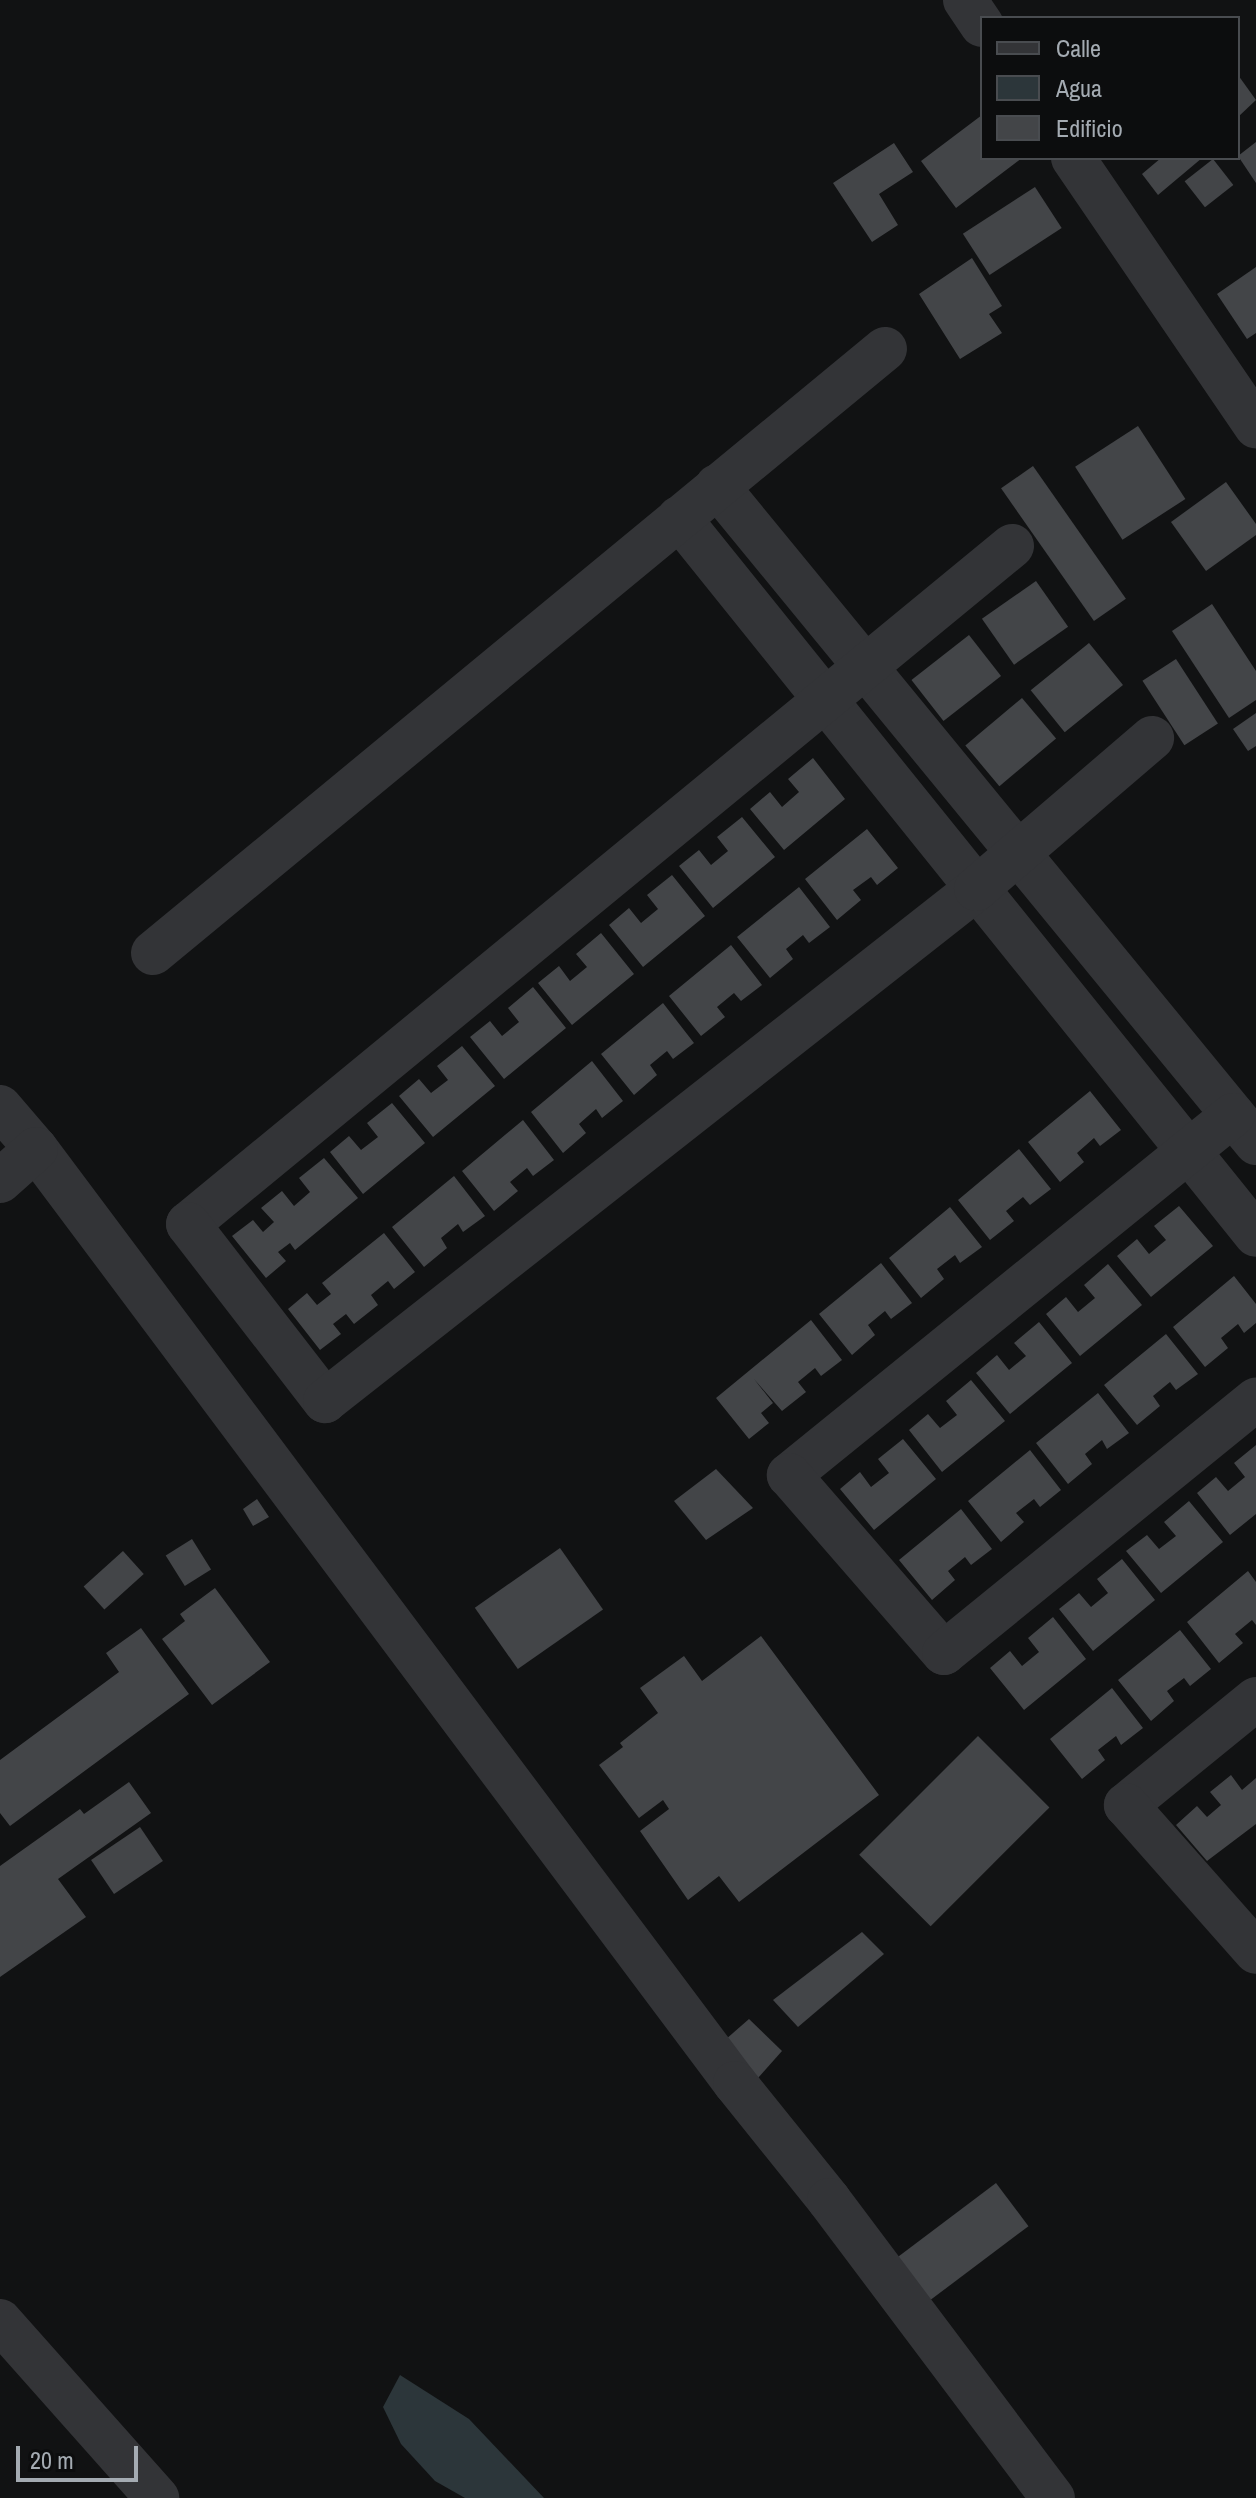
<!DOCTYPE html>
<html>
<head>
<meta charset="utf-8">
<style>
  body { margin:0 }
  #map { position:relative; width:1256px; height:2498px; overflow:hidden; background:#111213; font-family:"Archivo Narrow",sans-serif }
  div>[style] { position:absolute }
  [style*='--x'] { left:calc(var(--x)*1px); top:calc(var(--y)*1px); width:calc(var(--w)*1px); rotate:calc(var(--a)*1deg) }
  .water>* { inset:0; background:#2c363a }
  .building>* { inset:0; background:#434548; transform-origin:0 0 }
  .street>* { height:44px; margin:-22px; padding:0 22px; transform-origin:22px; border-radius:22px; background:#333437 }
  span { translate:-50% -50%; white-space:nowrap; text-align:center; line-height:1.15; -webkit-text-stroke:6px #0c0d0e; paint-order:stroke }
  .legend { position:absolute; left:980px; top:16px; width:260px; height:144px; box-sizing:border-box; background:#0c0d0e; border:2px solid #494c50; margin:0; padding:10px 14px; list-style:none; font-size:24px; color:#a4abb2 }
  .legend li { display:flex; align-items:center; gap:16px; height:40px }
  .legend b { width:40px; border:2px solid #494c50 }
  .scale { position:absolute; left:16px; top:2446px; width:122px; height:36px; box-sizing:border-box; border:4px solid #a4abb2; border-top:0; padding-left:10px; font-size:24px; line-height:28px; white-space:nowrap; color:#a4abb2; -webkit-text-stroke:6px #0c0d0e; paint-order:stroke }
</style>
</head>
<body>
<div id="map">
  <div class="water">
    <div style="clip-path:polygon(400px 2375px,469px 2419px,544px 2498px,465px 2498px,435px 2481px,401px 2444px,383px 2407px)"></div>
  </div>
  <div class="building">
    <div style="clip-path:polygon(1238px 75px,1256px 100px,1238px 117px)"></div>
    <div style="clip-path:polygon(982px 115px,982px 158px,1022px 158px,956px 208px,921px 161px)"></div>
    <div style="clip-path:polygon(1256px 142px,1256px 183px,1238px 156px)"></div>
    <div style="clip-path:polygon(894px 143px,913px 172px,879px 194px,898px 225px,872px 242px,833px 183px)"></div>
    <div style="clip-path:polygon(1161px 158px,1202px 158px,1158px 195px,1142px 174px)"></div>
    <div style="left:1213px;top:159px;width:33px;height:36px;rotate:52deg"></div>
    <div style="left:1035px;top:187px;width:49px;height:86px;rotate:57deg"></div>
    <div style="clip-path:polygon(972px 258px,1002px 306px,989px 314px,1002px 333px,960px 359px,919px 294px)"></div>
    <div style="clip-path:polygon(1256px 267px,1256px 333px,1247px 339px,1217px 294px)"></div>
    <div style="left:1138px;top:426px;width:87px;height:75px;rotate:57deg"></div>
    <div style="left:1033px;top:466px;width:162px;height:39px;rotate:55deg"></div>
    <div style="clip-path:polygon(1226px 482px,1256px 524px,1256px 535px,1206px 571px,1171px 522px)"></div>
    <div style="left:1036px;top:581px;width:56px;height:66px;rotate:55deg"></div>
    <div style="clip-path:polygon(1212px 604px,1256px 671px,1256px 700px,1229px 718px,1172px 631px)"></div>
    <div style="left:969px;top:635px;width:52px;height:73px;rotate:52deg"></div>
    <div style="left:1089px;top:643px;width:54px;height:75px;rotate:51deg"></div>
    <div style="left:1176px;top:659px;width:77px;height:40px;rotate:57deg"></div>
    <div style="left:1022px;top:698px;width:53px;height:74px;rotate:50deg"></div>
    <div style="clip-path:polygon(1256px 713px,1256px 746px,1248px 751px,1233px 729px)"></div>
    <div style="clip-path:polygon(813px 758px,845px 799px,784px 850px,750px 809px,770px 792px,782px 807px,799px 792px,788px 779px)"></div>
    <div style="clip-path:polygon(742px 817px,775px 857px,713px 908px,679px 866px,699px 850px,711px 865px,728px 851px,717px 837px)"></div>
    <div style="clip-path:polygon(867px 829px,898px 868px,877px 885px,871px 877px,853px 890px,861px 900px,837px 920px,805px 879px)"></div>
    <div style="clip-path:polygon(672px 875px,705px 916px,643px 967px,609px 925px,629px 908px,641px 923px,658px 909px,647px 895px)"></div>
    <div style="clip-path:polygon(799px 887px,830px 927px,809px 943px,803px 935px,786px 949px,793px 959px,770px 978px,737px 937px)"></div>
    <div style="clip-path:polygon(601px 933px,634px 974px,572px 1025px,538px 983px,559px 966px,570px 981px,587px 967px,576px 954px)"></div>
    <div style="clip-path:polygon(731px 945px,762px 985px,741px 1001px,734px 993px,717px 1007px,725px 1017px,701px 1036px,669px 996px)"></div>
    <div style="clip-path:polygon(533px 987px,566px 1028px,504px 1079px,470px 1037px,490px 1021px,502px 1036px,519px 1022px,508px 1008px)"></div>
    <div style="clip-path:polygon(663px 1003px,694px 1043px,673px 1059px,667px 1051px,650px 1065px,657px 1075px,634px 1095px,601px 1054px)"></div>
    <div style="clip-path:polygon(462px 1046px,495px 1086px,433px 1137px,399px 1096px,419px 1079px,431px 1093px,448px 1080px,437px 1066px)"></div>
    <div style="clip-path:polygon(592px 1061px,623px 1101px,602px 1118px,596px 1109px,579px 1124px,586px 1133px,563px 1153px,531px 1112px)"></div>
    <div style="clip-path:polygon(1090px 1091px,1121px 1130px,1100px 1146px,1094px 1138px,1077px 1153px,1084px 1162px,1060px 1182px,1028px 1142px)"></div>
    <div style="clip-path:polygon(392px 1103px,425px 1143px,363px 1194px,330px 1152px,349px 1136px,361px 1150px,378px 1137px,367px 1123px)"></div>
    <div style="clip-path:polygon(523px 1120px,554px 1160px,533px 1176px,527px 1168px,510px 1182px,518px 1191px,494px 1211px,462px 1171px)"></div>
    <div style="clip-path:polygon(1019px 1149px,1051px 1189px,1030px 1205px,1023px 1197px,1006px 1211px,1014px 1221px,990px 1240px,958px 1200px)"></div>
    <div style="clip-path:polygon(324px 1158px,358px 1198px,295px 1250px,290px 1243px,278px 1252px,286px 1261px,266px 1278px,232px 1236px,253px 1220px,263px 1232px,274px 1222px,261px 1208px,282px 1191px,294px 1206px,310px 1192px,299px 1178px)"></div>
    <div style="clip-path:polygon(454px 1176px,485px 1216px,463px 1232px,458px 1224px,441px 1238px,447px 1248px,424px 1267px,392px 1227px)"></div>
    <div style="clip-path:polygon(1179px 1206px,1213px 1246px,1151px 1297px,1117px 1256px,1137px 1239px,1149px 1254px,1166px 1240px,1154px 1226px)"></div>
    <div style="clip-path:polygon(950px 1207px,982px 1247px,960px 1263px,955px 1255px,937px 1269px,944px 1279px,921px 1298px,889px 1258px)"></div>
    <div style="clip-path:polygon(384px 1233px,415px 1272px,394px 1289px,388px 1281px,371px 1295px,378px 1305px,354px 1324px,346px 1314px,333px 1324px,341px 1334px,320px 1350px,288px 1309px,307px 1293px,317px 1305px,331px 1294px,322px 1283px)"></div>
    <div style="clip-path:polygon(881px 1263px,912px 1303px,891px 1319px,885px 1311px,868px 1325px,875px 1335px,852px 1355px,819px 1314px)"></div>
    <div style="clip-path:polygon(1108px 1264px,1142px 1305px,1080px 1356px,1046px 1314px,1066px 1297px,1078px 1312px,1095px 1298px,1084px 1285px)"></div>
    <div style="clip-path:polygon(1234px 1276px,1256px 1304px,1256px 1323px,1244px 1333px,1238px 1324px,1221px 1338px,1228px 1348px,1205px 1367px,1173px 1327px)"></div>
    <div style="clip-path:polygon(811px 1320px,842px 1360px,821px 1376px,815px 1368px,798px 1382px,806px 1392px,782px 1411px,754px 1379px,773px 1403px,761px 1413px,769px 1423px,749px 1439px,716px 1398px)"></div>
    <div style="clip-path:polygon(1039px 1322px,1072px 1363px,1010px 1414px,976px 1373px,997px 1355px,1009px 1370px,1026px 1356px,1014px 1343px)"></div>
    <div style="clip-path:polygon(1166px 1334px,1198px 1374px,1176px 1390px,1170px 1382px,1153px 1396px,1160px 1406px,1137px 1425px,1104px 1385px)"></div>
    <div style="clip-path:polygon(971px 1380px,1005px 1421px,942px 1472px,909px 1430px,928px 1414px,940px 1428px,957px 1415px,946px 1401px)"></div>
    <div style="clip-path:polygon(1098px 1393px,1129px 1433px,1107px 1449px,1102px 1440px,1085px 1454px,1092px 1464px,1068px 1484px,1036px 1443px)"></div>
    <div style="clip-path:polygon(903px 1439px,936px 1479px,874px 1530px,840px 1489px,860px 1472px,871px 1487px,889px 1473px,878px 1459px)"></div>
    <div style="clip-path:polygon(1256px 1445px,1256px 1514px,1230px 1535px,1197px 1493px,1216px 1477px,1228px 1491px,1245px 1477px,1234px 1463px)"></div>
    <div style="clip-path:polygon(1030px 1450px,1061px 1490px,1040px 1507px,1034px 1499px,1016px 1513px,1024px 1522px,1001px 1542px,968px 1501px)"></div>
    <div style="clip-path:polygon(716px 1469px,753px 1508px,706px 1540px,674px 1501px)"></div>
    <div style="clip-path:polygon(257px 1499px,269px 1517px,253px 1526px,243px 1509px)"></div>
    <div style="clip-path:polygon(1189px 1501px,1223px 1542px,1161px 1593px,1126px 1551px,1147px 1535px,1159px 1549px,1176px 1536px,1164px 1522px)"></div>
    <div style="clip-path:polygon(961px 1509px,992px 1549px,971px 1565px,965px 1557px,948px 1571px,955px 1580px,932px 1600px,899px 1560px)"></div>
    <div style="left:192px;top:1539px;width:36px;height:31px;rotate:58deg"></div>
    <div style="left:560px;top:1548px;width:75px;height:104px;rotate:55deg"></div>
    <div style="left:123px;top:1551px;width:31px;height:53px;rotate:48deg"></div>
    <div style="clip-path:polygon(1122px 1559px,1155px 1600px,1093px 1651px,1059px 1609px,1079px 1593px,1091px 1607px,1108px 1593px,1097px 1579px)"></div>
    <div style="clip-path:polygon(1248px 1571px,1256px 1582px,1256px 1625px,1252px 1620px,1235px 1634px,1243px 1643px,1219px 1663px,1187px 1622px)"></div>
    <div style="clip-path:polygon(215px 1588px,270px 1662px,212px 1705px,162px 1639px,185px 1621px,180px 1614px)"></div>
    <div style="clip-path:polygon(1053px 1617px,1086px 1659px,1024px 1710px,990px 1668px,1010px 1651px,1022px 1666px,1039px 1652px,1028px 1638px)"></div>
    <div style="clip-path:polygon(141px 1628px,189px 1694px,10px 1826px,0 1813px,0 1760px,119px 1672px,106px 1653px)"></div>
    <div style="clip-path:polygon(1180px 1630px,1211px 1669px,1190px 1686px,1184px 1678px,1167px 1691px,1174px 1701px,1151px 1721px,1118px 1680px)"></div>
    <div style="clip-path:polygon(761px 1636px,879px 1795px,739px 1902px,719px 1876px,688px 1900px,640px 1831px,669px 1809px,663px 1800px,639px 1818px,599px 1765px,623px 1747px,620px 1743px,658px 1713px,640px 1688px,684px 1656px,702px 1681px)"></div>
    <div style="clip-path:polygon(1112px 1688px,1143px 1728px,1121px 1745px,1116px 1736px,1098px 1750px,1105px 1760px,1082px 1779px,1050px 1739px)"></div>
    <div style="left:978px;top:1736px;width:101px;height:168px;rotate:45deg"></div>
    <div style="clip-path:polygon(1231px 1775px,1242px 1790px,1256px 1778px,1256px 1824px,1207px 1861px,1176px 1825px,1197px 1806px,1207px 1817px,1221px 1805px,1210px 1792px)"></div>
    <div style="clip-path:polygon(129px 1782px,151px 1813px,58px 1879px,86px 1917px,0 1977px,0 1866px,80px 1809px,84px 1814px)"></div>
    <div style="left:140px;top:1827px;width:41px;height:59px;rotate:56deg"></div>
    <div style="clip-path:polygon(862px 1932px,884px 1954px,798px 2027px,773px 2000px)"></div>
    <div style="clip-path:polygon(749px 2019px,782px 2051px,750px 2087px,725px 2040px)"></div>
    <div style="left:996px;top:2183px;width:54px;height:130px;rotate:53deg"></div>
  </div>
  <div class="street">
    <div style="--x:965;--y:0;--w:30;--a:56"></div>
    <div style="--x:1073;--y:158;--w:325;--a:55.7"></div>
    <div style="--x:717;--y:486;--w:850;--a:50.63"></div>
    <div style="--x:679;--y:518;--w:920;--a:51.17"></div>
    <div style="--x:1012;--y:546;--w:1067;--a:140.55"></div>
    <div style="--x:188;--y:1224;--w:224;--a:52.3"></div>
    <div style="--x:325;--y:1401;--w:828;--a:-38.18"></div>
    <div style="--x:976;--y:889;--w:232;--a:-40.6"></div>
    <div style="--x:153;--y:953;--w:949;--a:-39.53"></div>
    <div style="--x:0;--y:1107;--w:55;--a:49.4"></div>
    <div style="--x:36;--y:1149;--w:1167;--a:53.19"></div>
    <div style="--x:735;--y:2083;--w:150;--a:51.2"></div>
    <div style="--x:829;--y:2200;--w:373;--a:53.1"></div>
    <div style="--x:1233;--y:1115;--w:572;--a:140.96"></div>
    <div style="--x:789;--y:1475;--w:236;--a:49"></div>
    <div style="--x:944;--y:1653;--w:402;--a:-39.1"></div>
    <div style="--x:0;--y:1181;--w:48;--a:-41.6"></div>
    <div style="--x:1256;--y:1699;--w:168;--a:140.8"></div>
    <div style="--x:1126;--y:1805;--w:196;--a:48.5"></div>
    <div style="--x:0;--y:2321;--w:237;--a:48.4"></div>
  </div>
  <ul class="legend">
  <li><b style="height:10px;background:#333437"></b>Calle</li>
  <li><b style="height:22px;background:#2c363a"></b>Agua</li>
  <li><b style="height:22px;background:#434548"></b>Edificio</li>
  </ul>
  <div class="scale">20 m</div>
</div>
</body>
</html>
